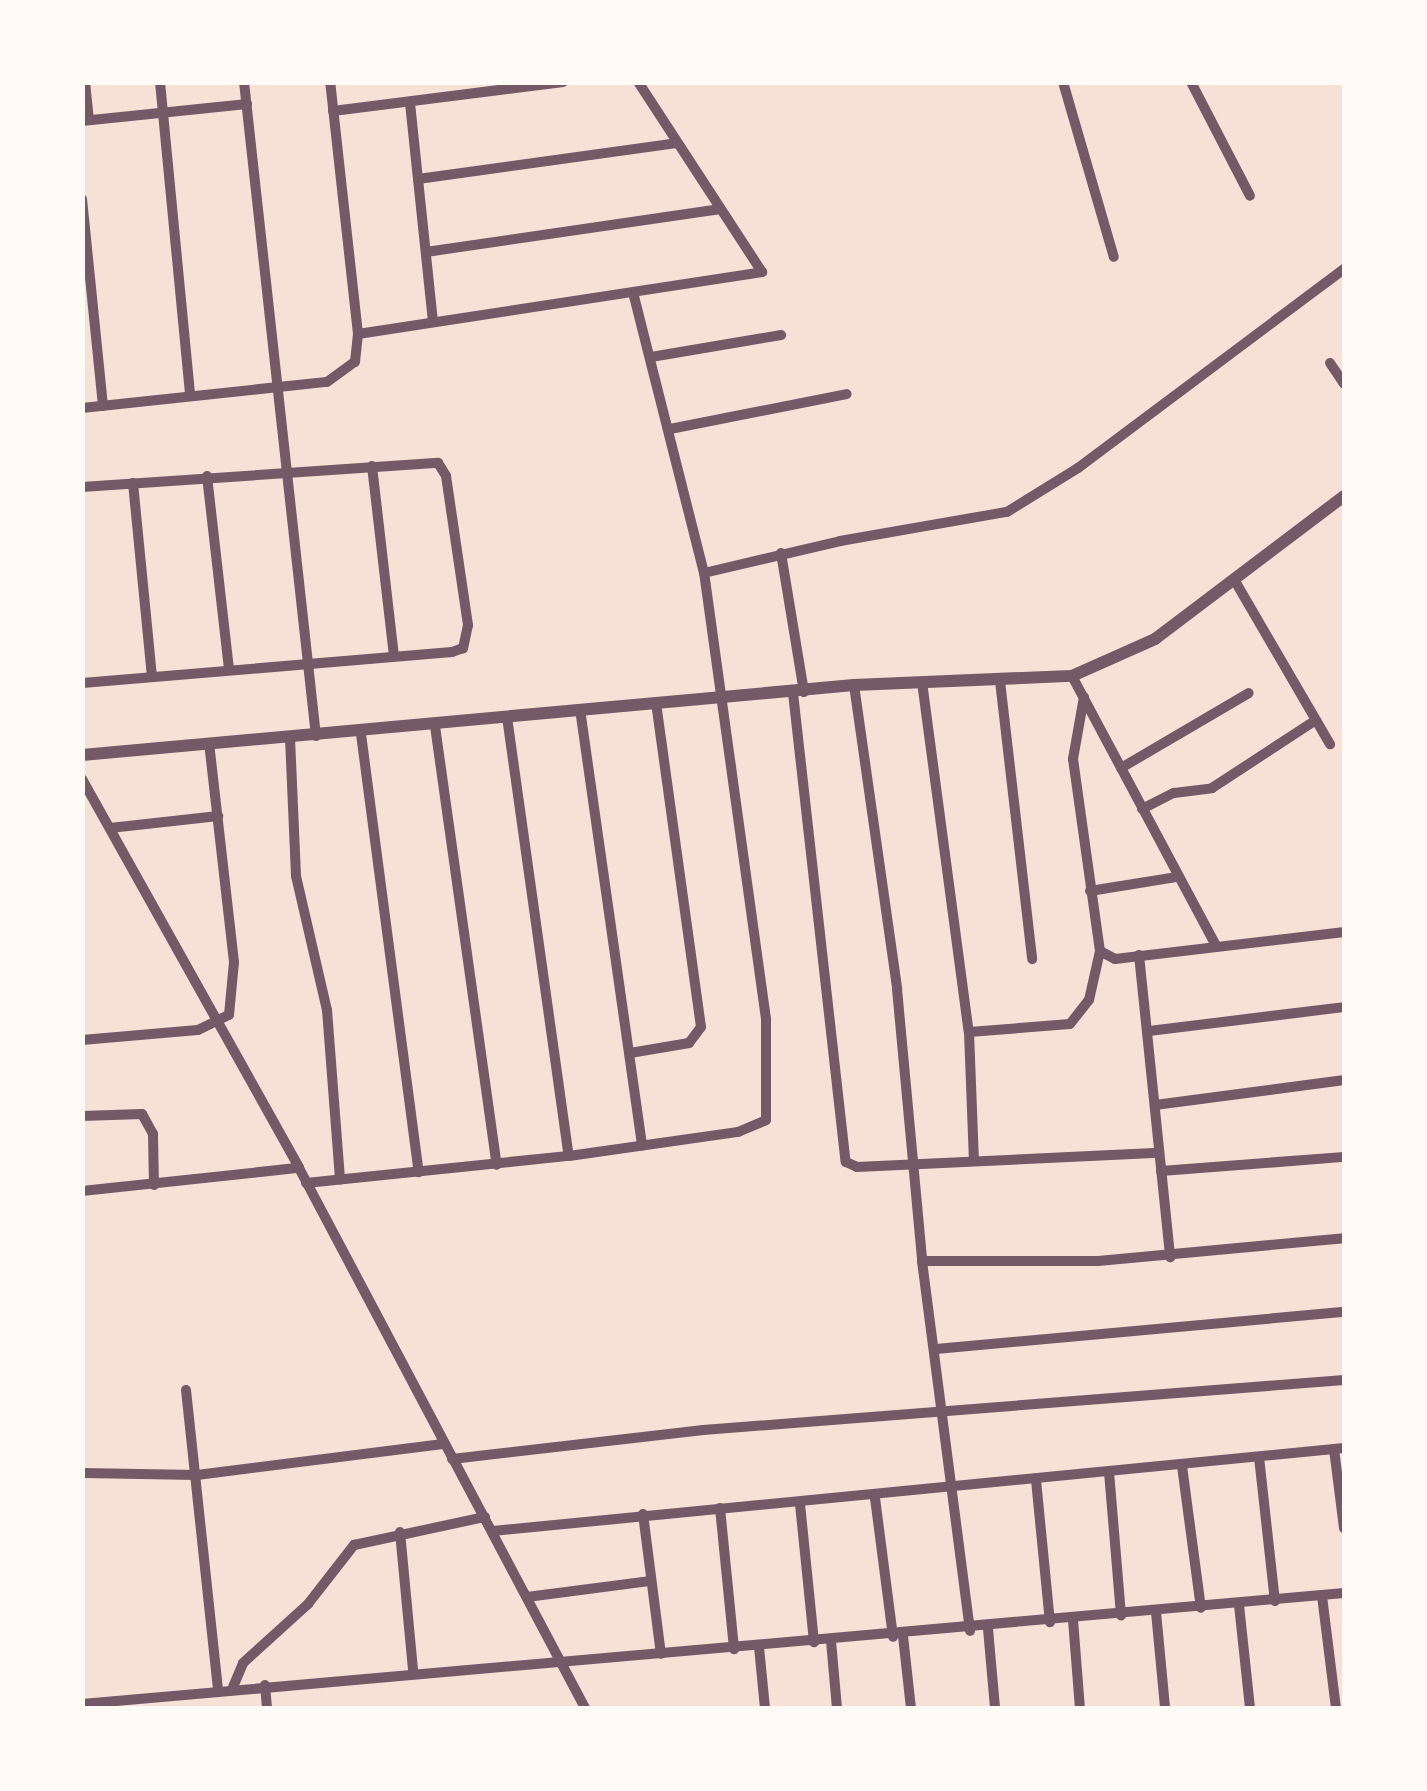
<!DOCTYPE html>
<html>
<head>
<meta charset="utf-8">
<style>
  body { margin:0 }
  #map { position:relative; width:1427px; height:1791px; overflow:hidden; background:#f7e1d7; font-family:"PT Sans Narrow",sans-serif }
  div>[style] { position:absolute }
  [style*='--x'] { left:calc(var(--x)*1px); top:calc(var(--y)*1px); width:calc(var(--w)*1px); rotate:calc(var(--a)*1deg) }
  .minor>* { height:10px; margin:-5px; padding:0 5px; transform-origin:5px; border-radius:5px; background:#755966 }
  .tertiary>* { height:12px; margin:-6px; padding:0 6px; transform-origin:6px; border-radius:6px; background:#755966 }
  span { translate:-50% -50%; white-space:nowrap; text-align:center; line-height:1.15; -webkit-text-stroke:8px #fffaf5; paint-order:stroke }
  .frame { position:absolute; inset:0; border:85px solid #fffaf5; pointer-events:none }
</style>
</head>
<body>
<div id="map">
  <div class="minor">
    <div style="--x:85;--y:82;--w:38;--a:84"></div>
    <div style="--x:160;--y:82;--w:315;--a:84.5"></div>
    <div style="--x:244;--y:82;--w:658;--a:83.72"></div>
    <div style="--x:1063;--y:82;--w:182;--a:73.8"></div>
    <div style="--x:1191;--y:82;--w:128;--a:62.6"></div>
    <div style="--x:410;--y:103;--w:220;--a:84"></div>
    <div style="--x:333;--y:111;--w:232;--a:-7.2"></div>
    <div style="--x:82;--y:121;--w:166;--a:-5.9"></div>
    <div style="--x:418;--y:179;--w:261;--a:-7.9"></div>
    <div style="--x:82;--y:199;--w:208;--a:84.2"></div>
    <div style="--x:426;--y:252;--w:296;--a:-8.3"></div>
    <div style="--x:358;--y:334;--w:409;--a:-8.7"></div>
    <div style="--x:762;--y:272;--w:227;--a:-123.1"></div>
    <div style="--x:651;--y:357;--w:132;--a:-9.6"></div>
    <div style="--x:1330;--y:363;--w:25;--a:56"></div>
    <div style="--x:82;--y:408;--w:246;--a:-6.1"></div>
    <div style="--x:327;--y:382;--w:34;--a:-36"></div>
    <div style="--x:355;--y:362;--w:28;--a:-84"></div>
    <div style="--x:358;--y:334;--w:254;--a:-96.3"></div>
    <div style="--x:670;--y:429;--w:180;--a:-11.2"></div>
    <div style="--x:372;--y:466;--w:191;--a:83.4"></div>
    <div style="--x:207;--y:476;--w:194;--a:83.5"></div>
    <div style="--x:133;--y:483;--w:194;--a:84.4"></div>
    <div style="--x:82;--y:487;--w:357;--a:-3.9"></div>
    <div style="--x:438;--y:463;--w:15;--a:58"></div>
    <div style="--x:446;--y:476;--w:151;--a:81.6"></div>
    <div style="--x:468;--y:625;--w:24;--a:102"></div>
    <div style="--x:463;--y:648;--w:12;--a:160"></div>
    <div style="--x:452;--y:652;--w:371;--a:175.2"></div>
    <div style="--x:781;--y:553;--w:141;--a:80.6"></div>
    <div style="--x:704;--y:573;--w:140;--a:-13.2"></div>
    <div style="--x:840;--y:541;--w:169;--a:-9.9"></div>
    <div style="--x:1007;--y:512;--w:84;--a:-31.8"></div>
    <div style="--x:1078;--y:468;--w:332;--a:-36.8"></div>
    <div style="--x:1235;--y:581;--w:189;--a:59.8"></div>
    <div style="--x:1072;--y:676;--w:306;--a:61.9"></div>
    <div style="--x:1000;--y:681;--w:280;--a:83.4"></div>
    <div style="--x:922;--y:682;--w:353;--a:82.4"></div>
    <div style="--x:969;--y:1032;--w:129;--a:87.8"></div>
    <div style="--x:854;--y:685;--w:307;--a:81.9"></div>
    <div style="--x:897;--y:989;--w:273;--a:84.7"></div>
    <div style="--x:922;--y:1261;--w:373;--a:82.6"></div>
    <div style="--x:793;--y:693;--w:472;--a:83.6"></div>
    <div style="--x:846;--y:1162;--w:12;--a:24"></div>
    <div style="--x:857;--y:1167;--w:302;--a:-2.7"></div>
    <div style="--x:1084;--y:697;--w:63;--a:100.1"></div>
    <div style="--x:1073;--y:759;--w:194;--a:82"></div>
    <div style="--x:1100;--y:951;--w:17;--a:28"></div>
    <div style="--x:1115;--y:959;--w:231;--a:-6.7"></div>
    <div style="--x:580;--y:709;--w:441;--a:81.9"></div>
    <div style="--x:507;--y:717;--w:443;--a:82"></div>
    <div style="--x:435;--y:726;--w:443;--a:82"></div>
    <div style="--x:361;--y:734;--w:442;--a:82.5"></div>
    <div style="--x:290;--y:738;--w:138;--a:87.5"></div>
    <div style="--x:296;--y:876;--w:138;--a:77"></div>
    <div style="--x:327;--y:1010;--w:170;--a:85.6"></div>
    <div style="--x:1121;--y:768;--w:148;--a:-30.4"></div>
    <div style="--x:82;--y:779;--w:445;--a:60.8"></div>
    <div style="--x:299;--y:1168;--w:611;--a:62.09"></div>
    <div style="--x:1142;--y:809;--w:36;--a:-27"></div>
    <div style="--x:1174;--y:793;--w:38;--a:-7"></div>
    <div style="--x:1212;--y:788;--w:124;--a:-33.2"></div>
    <div style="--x:110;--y:828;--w:109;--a:-6.3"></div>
    <div style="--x:1090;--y:891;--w:87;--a:-9.2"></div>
    <div style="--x:1139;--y:955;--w:304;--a:84.1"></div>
    <div style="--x:1149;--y:1031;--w:196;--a:-7"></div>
    <div style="--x:969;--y:1032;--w:101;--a:-4.5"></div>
    <div style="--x:1070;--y:1024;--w:31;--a:-52"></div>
    <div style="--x:1089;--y:1000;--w:50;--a:-77.3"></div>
    <div style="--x:82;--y:1040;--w:116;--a:-4.9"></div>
    <div style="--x:198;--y:1030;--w:34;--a:-26"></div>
    <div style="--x:229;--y:1015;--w:53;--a:-84.6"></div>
    <div style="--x:234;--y:962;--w:220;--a:-96.5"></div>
    <div style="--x:630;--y:1053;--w:60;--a:-9.6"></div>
    <div style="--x:689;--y:1043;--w:20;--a:-53"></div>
    <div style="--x:701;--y:1027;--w:326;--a:-97.9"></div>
    <div style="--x:1155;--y:1105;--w:191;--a:-7.5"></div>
    <div style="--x:82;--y:1116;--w:60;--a:-1.9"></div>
    <div style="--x:142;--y:1114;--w:23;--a:61"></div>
    <div style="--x:153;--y:1134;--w:51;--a:88.9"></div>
    <div style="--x:1161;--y:1171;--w:184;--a:-4.4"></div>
    <div style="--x:306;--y:1183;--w:264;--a:-5.9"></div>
    <div style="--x:569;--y:1156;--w:171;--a:-8.1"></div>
    <div style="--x:738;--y:1132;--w:30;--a:-23"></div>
    <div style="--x:766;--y:1120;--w:101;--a:-90"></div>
    <div style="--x:766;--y:1019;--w:450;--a:-97.9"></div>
    <div style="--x:704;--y:573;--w:289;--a:-104.2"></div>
    <div style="--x:82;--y:1191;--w:218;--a:-6.1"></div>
    <div style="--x:922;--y:1261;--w:176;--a:0"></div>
    <div style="--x:1098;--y:1261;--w:247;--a:-5.3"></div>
    <div style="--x:936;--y:1349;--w:410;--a:-5.2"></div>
    <div style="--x:186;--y:1390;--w:300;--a:83.9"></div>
    <div style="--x:1334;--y:1449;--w:80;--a:82.8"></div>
    <div style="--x:1259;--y:1457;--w:145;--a:83.7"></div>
    <div style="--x:452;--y:1459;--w:253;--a:-6.6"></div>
    <div style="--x:703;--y:1430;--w:643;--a:-4.46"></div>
    <div style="--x:1182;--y:1466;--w:143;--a:82.4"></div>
    <div style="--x:1109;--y:1472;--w:144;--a:85.2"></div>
    <div style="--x:82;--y:1473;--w:115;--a:1"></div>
    <div style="--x:197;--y:1475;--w:248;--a:-7.2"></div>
    <div style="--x:1036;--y:1480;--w:143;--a:84.4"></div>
    <div style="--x:875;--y:1498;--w:140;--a:82.6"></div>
    <div style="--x:800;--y:1504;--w:139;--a:84.2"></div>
    <div style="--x:720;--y:1508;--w:142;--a:84.3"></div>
    <div style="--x:643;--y:1514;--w:141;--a:82.7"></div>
    <div style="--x:493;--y:1531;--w:855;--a:-5.57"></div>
    <div style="--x:400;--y:1532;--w:139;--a:84.6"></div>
    <div style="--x:1322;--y:1596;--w:113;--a:82.9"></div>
    <div style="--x:527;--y:1597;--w:125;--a:-7.4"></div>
    <div style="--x:1239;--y:1605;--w:104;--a:83.9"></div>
    <div style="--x:1156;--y:1612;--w:96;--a:84.6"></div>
    <div style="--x:1073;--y:1620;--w:88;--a:85.5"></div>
    <div style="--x:988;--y:1629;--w:79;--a:84.9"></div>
    <div style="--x:903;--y:1636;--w:72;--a:83.7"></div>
    <div style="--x:831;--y:1641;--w:67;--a:84.9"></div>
    <div style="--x:759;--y:1647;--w:61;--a:84.4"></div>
    <div style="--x:265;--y:1685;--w:23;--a:85"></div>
    <div style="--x:233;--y:1687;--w:26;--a:-67"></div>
    <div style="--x:243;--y:1663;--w:88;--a:-42.2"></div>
    <div style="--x:308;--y:1604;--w:75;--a:-52.1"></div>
    <div style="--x:354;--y:1545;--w:134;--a:-12.1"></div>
    <div style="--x:82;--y:1704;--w:1267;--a:-5.03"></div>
  </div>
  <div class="tertiary">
    <div style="--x:82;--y:755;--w:775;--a:-5.18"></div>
    <div style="--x:854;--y:685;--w:218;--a:-2.4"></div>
    <div style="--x:1072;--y:676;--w:91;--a:-24"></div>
    <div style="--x:1155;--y:639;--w:237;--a:-37.1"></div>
  </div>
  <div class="frame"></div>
</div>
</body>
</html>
